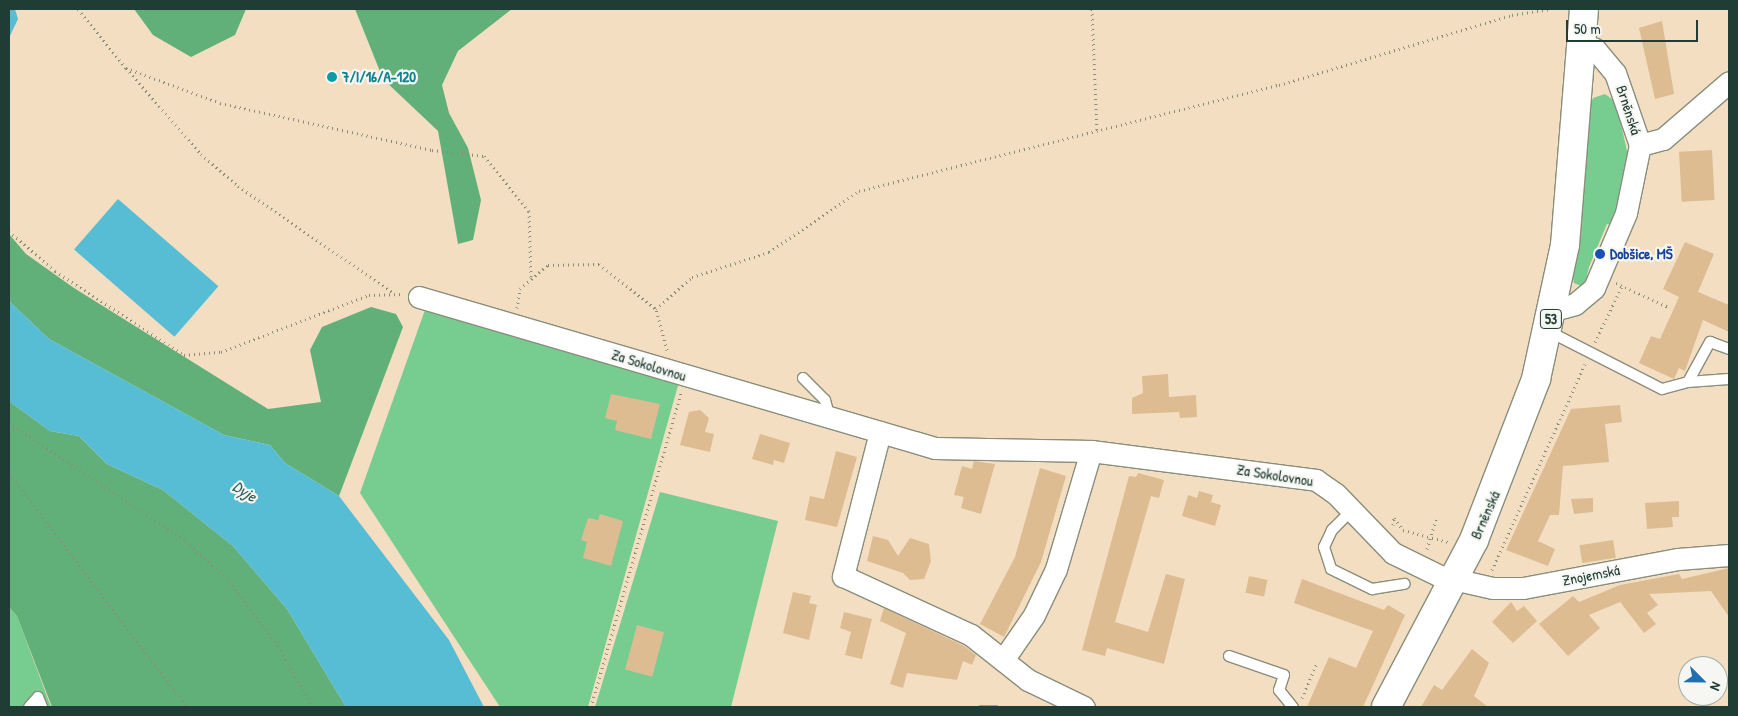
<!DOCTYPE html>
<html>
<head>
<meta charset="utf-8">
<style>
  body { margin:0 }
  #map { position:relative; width:1738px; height:716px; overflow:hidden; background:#f3dec2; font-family:"Patrick Hand",sans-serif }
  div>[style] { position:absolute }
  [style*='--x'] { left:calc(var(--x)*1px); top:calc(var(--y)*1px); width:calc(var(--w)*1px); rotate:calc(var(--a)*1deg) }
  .green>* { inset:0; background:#77cc90 }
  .forest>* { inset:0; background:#61b07a }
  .water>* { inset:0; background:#56bdd4; transform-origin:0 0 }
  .stream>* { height:5px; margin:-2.5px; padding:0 2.5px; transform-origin:2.5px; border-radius:2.5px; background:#56bdd4 }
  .building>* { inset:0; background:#ddbc92; transform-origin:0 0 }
  .path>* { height:3px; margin-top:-1.5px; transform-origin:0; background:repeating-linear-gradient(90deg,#898e7b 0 1px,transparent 0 5px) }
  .roads { filter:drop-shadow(1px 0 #898e7b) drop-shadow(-1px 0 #898e7b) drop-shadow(0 1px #898e7b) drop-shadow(0 -1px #898e7b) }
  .service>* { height:10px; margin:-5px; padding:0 5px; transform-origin:5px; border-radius:5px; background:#fff }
  .minor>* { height:21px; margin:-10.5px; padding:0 10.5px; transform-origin:10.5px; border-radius:10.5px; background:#fff }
  .primary>* { height:28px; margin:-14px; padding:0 14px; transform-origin:14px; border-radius:14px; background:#fff }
  .dots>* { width:14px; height:14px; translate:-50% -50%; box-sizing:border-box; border:2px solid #f6f6f2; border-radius:50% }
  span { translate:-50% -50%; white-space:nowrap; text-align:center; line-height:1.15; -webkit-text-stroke:4.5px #f6f6f2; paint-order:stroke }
  .shield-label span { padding:1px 4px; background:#f6f6f2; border:1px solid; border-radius:4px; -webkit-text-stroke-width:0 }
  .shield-label { font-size:14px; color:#1f3d34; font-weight:700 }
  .culture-label { font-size:15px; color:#0d838f; font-weight:700 }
  .left { translate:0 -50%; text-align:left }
  .street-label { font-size:15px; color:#1f3d34 }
  .transit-label { font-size:15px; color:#164399; font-weight:700 }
  .water-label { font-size:16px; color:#2d5d5c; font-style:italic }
  .frame { position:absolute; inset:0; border:10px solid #1f3d34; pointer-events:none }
  .north { position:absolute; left:1678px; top:656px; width:50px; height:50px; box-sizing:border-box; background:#f6f6f2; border:1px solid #a0aca6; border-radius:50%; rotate:113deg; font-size:14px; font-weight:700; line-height:20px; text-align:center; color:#1f3d34 }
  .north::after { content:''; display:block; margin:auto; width:18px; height:22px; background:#1f6fb2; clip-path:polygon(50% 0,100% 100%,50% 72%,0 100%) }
  .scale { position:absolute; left:1566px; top:20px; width:132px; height:22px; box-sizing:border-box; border:2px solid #1f3d34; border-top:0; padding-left:6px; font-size:15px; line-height:18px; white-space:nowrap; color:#1f3d34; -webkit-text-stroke:4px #f6f6f2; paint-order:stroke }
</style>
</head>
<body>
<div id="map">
  <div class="green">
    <div style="clip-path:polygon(1605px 94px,1616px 102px,1629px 160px,1612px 225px,1607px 224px,1589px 267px,1587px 275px,1591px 277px,1581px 286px,1574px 283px,1572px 275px,1589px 106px,1593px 98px)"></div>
    <div style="clip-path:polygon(426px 307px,679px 382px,588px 707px,500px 707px,360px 493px)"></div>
    <div style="clip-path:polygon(660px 492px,778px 521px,731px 707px,595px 707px)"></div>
    <div style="clip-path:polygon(9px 607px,17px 616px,51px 707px,9px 707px)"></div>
  </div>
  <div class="forest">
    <div style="clip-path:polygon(134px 9px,246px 9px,235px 35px,191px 57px,153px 35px)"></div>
    <div style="clip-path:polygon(355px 9px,512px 9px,458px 51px,442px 85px,449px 113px,468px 148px,481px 200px,473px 240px,458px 244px,438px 131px,383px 79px)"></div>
    <div style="clip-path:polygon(9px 234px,26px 254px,74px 288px,268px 409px,321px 402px,310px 350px,322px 327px,371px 307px,396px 314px,403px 327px,339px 496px,285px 463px,270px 445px,224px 435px,49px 339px,9px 301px)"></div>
    <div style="clip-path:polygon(9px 401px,50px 431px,79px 436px,107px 464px,163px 490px,233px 546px,287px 609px,346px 707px,52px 707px,17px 616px,9px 607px)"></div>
  </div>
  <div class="water">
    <div style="clip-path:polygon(9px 9px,15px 9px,18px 19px,9px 38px)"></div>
    <div style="left:118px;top:199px;width:133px;height:67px;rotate:41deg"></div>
    <div style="clip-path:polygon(9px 301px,49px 339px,224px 435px,270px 445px,285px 463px,339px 496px,449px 640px,484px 707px,346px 707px,287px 609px,233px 546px,163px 490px,107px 464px,79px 436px,50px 431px,9px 401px)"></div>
  </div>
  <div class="stream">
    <div style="--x:980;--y:707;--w:16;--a:0"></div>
  </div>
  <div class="building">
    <div style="clip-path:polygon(1662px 21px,1674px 94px,1655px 99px,1639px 28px)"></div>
    <div style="left:1712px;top:150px;width:50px;height:33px;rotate:87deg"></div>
    <div style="clip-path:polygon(1685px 242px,1714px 254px,1698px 292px,1729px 305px,1729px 332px,1703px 320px,1685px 371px,1679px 368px,1674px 379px,1639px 363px,1651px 336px,1660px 339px,1679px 297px,1663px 289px)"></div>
    <div style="clip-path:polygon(1168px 374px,1169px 397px,1196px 395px,1197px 417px,1180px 418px,1179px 412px,1132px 414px,1132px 398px,1143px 393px,1142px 376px)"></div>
    <div style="clip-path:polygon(611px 394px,660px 404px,651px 439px,615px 430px,617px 421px,605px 418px)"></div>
    <div style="clip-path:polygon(1620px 405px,1622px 422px,1605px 424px,1609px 462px,1563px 466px,1559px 515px,1550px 515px,1538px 541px,1555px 549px,1548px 566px,1506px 550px,1571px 409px)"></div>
    <div style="clip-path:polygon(700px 410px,709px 418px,705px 432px,714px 434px,710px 452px,680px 445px,689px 412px)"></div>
    <div style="clip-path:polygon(760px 434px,790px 443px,784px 463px,774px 460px,773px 465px,752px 459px)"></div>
    <div style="clip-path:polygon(836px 451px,857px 457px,837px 527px,805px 520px,810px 496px,824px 499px)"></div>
    <div style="clip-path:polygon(974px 461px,995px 464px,981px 514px,961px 508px,964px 497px,954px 495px,962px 466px,972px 469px)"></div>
    <div style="clip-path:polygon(1040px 468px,1066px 476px,1041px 562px,1004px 637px,980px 624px,1015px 557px)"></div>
    <div style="clip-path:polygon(1138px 473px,1164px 480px,1159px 498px,1151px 496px,1115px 622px,1148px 632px,1166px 574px,1185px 579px,1164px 664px,1107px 648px,1105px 656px,1082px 650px,1129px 476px,1136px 477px)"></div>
    <div style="clip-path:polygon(1199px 491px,1213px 495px,1211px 502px,1221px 505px,1215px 526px,1182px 516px,1188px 495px,1197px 498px)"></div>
    <div style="clip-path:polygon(1593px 498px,1593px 512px,1574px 514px,1571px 499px)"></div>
    <div style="clip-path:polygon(1679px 501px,1679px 517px,1672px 517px,1673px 527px,1647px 529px,1645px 503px)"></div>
    <div style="clip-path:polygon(600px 514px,623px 521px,611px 566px,583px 558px,587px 542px,581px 540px,588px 518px,598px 520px)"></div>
    <div style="clip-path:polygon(873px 536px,888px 540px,898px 556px,910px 538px,929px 544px,931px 561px,924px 579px,910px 580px,903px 573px,867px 561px)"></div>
    <div style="left:1613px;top:540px;width:18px;height:34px;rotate:81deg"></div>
    <div style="clip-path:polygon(1729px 568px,1729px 617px,1711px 591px,1649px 594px,1658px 605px,1647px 613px,1656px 624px,1644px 633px,1620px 602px,1589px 615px,1600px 628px,1568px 656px,1539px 624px,1573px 596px,1579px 602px,1620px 585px,1679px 574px,1682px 579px)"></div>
    <div style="left:1249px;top:576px;width:19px;height:17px;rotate:12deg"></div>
    <div style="clip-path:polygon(1302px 579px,1384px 610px,1388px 605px,1405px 615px,1363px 707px,1307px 707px,1329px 657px,1356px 668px,1373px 631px,1294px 603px)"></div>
    <div style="clip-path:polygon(793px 592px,811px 596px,809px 603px,817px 605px,809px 640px,783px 633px)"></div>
    <div style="clip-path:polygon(1511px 602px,1517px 611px,1524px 606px,1537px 621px,1513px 643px,1492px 622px)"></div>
    <div style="clip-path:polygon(884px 608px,964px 646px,976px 655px,972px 665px,963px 661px,957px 680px,907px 673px,903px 688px,890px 684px,906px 633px,880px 621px)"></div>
    <div style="clip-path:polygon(844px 612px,872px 619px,862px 659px,845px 655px,851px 632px,840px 628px)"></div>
    <div style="left:637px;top:625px;width:28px;height:46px;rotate:15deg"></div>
    <div style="clip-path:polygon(1472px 649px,1489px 663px,1474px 696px,1488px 707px,1421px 707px,1434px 685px,1442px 690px)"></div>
  </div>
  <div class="path">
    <div style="--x:78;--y:9;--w:76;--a:50.9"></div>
    <div style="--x:126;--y:68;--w:100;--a:20.4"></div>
    <div style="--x:220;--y:103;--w:217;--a:12.5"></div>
    <div style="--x:432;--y:150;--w:52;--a:6.6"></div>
    <div style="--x:484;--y:156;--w:71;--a:50.7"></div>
    <div style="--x:529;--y:211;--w:69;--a:88.3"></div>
    <div style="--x:1092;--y:9;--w:122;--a:87.7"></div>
    <div style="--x:126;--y:68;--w:114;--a:48.9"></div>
    <div style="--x:201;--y:154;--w:49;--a:40.9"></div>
    <div style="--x:238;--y:186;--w:187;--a:34.5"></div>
    <div style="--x:9;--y:231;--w:61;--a:41"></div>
    <div style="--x:55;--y:271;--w:154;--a:33.1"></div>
    <div style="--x:184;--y:355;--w:37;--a:-5"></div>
    <div style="--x:221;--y:352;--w:159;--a:-21.1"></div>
    <div style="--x:369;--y:295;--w:32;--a:-2"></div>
    <div style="--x:1616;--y:283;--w:60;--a:24.8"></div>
    <div style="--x:517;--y:308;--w:19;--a:-81"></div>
    <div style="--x:520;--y:289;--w:37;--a:-41"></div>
    <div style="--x:548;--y:265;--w:51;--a:-1.1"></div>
    <div style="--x:599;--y:264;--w:73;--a:38.3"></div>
    <div style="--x:1595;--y:342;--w:62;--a:-64.3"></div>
    <div style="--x:667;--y:350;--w:42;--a:-105"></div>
    <div style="--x:656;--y:309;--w:48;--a:-41.6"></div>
    <div style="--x:692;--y:277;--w:81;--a:-18"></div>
    <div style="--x:769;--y:252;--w:109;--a:-34.1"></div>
    <div style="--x:859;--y:191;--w:433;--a:-14.2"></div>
    <div style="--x:1279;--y:85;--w:243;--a:-16.7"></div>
    <div style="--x:1512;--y:15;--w:37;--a:-9"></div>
    <div style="--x:9;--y:423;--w:213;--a:33.7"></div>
    <div style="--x:186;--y:541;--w:59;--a:42.9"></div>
    <div style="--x:229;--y:581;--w:81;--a:53"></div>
    <div style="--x:278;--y:646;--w:70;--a:60.2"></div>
    <div style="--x:9;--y:474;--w:294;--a:52.5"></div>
    <div style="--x:1393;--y:525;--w:7;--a:-82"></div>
    <div style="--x:1394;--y:518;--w:15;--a:53"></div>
    <div style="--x:1403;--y:530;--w:47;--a:14.9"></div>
    <div style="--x:1427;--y:549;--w:31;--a:-73"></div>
    <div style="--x:1492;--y:570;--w:226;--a:-65.7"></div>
    <div style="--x:1302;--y:698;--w:39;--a:-67"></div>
    <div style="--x:591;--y:707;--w:327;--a:-74"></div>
  </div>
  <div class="roads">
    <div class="service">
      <div style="--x:1548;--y:331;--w:128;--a:27"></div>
      <div style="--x:1662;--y:389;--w:27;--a:-15"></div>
      <div style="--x:1688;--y:382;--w:46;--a:-61.2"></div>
      <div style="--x:1710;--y:342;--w:20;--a:20"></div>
      <div style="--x:803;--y:378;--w:31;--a:45"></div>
      <div style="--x:825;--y:400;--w:16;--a:75"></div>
      <div style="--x:1688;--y:382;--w:41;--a:-4.2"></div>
      <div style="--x:1351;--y:511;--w:27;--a:135"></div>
      <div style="--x:1332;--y:530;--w:19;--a:115"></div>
      <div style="--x:1324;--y:547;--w:23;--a:72"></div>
      <div style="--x:1331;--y:569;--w:46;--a:26"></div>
      <div style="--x:1372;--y:589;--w:33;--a:-9"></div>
      <div style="--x:1229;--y:656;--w:58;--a:19.1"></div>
      <div style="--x:1284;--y:675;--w:16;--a:108"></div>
      <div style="--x:1279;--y:690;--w:22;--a:51"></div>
      <div style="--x:29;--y:707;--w:13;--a:-48"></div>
      <div style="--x:38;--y:697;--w:11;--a:68"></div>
    </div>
    <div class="minor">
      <div style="--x:1640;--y:145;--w:24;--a:-15"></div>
      <div style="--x:1663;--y:139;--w:87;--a:-40.8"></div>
      <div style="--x:419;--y:297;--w:538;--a:16.31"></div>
      <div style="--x:935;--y:448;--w:156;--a:1.1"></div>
      <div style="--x:1091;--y:451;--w:227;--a:7.3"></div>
      <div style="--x:1316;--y:480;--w:24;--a:35"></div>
      <div style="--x:1336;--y:494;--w:82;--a:46"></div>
      <div style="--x:1393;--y:553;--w:52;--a:26.1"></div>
      <div style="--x:1440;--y:576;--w:54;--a:12.8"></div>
      <div style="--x:1493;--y:588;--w:30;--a:0"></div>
      <div style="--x:1523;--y:588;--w:158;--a:-10.6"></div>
      <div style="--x:1678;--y:559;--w:51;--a:-4.5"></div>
      <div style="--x:1553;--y:310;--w:23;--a:-15"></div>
      <div style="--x:1575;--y:304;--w:25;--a:-40"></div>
      <div style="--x:1594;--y:288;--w:82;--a:-66.9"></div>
      <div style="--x:1626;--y:213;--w:69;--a:-78.4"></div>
      <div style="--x:1640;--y:145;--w:76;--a:-109.1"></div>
      <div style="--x:1615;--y:73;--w:31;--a:-130"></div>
      <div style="--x:1595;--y:49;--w:15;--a:-157"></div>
      <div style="--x:880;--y:432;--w:149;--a:104.4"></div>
      <div style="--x:843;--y:576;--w:141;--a:24.7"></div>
      <div style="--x:971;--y:635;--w:73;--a:38.3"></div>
      <div style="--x:1028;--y:680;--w:62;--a:25.7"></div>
      <div style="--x:1003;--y:660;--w:55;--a:-55.4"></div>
      <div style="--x:1034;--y:615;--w:51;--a:-64.4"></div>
      <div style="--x:1056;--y:569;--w:123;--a:-73.5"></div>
    </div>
    <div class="primary">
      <div style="--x:1386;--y:707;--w:189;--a:-62.2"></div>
      <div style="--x:1474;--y:540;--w:173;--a:-68.9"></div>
      <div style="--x:1536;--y:379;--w:137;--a:-77.8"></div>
      <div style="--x:1565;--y:245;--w:237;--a:-85.4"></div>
    </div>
  </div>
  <div class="dots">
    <div style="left:332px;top:77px;background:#0f9aa8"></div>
    <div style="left:1600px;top:254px;background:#1a4fb4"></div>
  </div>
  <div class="shield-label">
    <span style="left:1551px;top:319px">53</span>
  </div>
  <div class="culture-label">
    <span class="left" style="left:342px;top:77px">7/I/16/A-120</span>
  </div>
  <div class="street-label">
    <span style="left:1629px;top:110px;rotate:72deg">Brněnská</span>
    <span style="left:649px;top:365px;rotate:17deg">Za Sokolovnou</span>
    <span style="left:1275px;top:475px;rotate:9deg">Za Sokolovnou</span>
    <span style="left:1485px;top:515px;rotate:-66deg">Brněnská</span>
    <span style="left:1591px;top:575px;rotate:-11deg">Znojemská</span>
  </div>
  <div class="transit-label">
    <span class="left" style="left:1610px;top:254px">Dobšice, MŠ</span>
  </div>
  <div class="water-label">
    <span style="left:245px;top:491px;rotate:33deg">Dyje</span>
  </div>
  <div class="frame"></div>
  <div class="north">N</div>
  <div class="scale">50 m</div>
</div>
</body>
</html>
